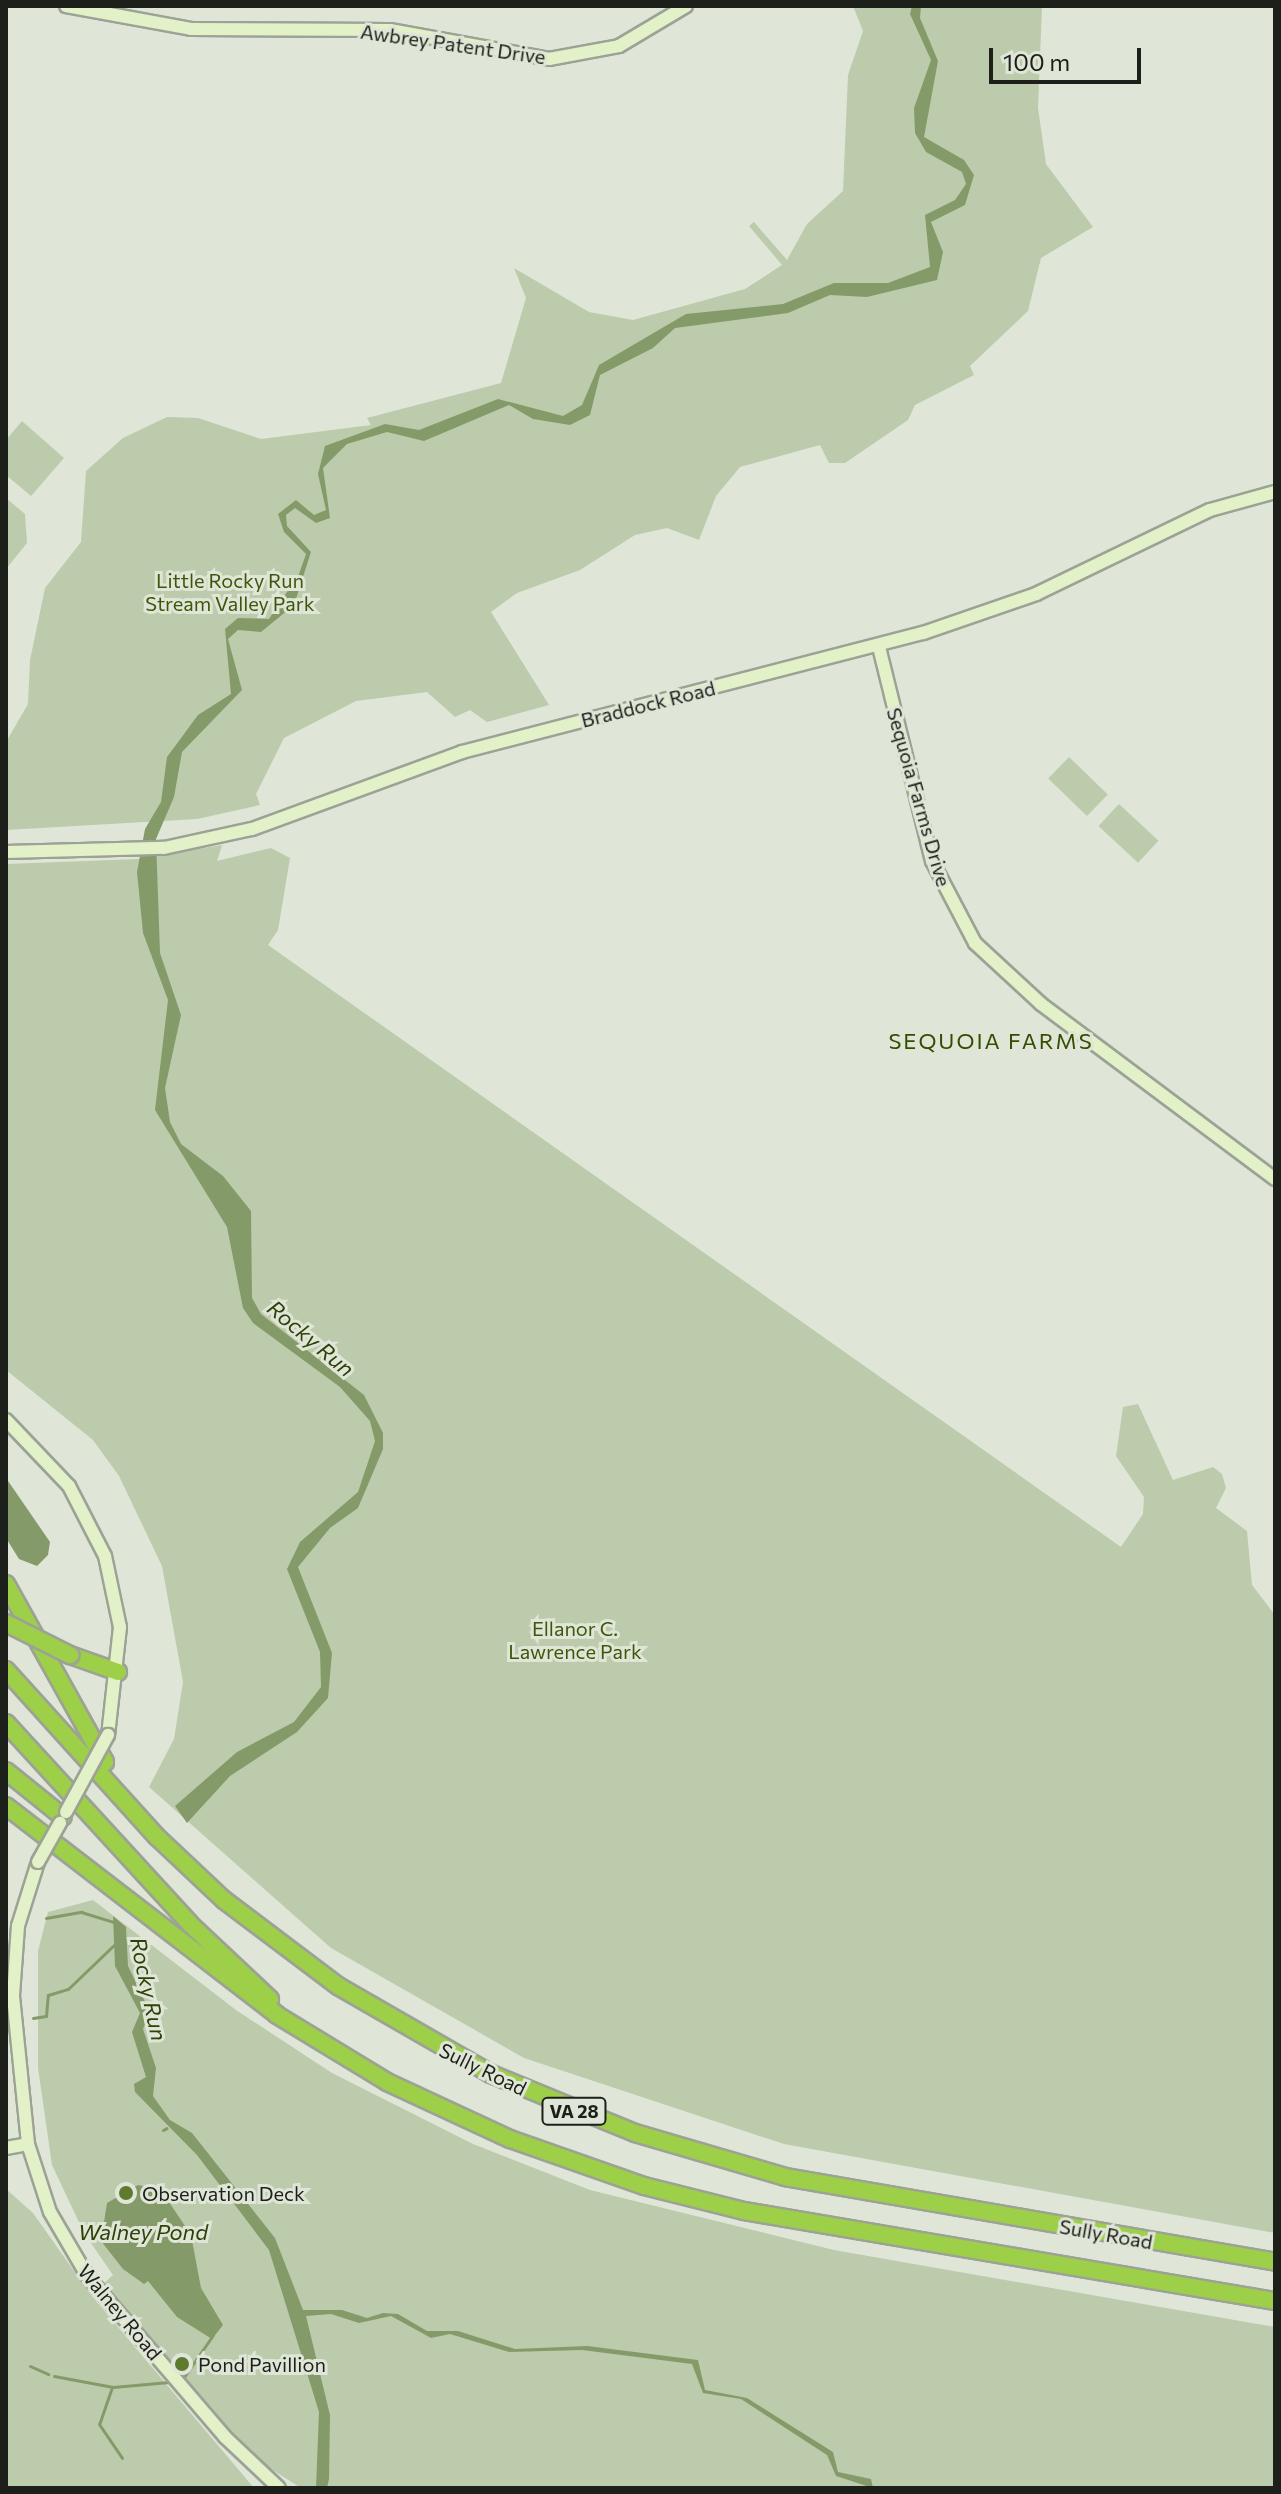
<!DOCTYPE html>
<html>
<head>
<meta charset="utf-8">
<style>
  body { margin:0 }
  #map { position:relative; width:1281px; height:2494px; overflow:hidden; background:#dfe6d7; font-family:Commissioner,sans-serif }
  div>[style] { position:absolute }
  [style*='--x'] { left:calc(var(--x)*1px); top:calc(var(--y)*1px); width:calc(var(--w)*1px); rotate:calc(var(--a)*1deg) }
  .green>* { inset:0; background:#bccbab; transform-origin:0 0 }
  .water>* { inset:0; background:#859a69 }
  .stream>* { height:3px; margin:-1.5px; padding:0 1.5px; transform-origin:1.5px; border-radius:1.5px; background:#859a69 }
  .roads { filter:drop-shadow(2px 0 #9ca295) drop-shadow(-2px 0 #9ca295) drop-shadow(0 2px #9ca295) drop-shadow(0 -2px #9ca295) }
  .secondary>* { height:12px; margin:-6px; padding:0 6px; transform-origin:6px; border-radius:6px; background:#e2f1c8 }
  .highway>* { height:16px; margin:-8px; padding:0 8px; transform-origin:8px; border-radius:8px; background:#9dcf48 }
  .bridges { filter:drop-shadow(2px 0 #9ca295) drop-shadow(-2px 0 #9ca295) drop-shadow(0 2px #9ca295) drop-shadow(0 -2px #9ca295) }
  .secondary-bridge>* { height:12px; margin:-6px; padding:0 6px; transform-origin:6px; border-radius:6px; background:#e2f1c8 }
  .highway-bridge>* { height:16px; margin:-8px; padding:0 8px; transform-origin:8px; border-radius:8px; background:#9dcf48 }
  .dots>* { width:22px; height:22px; translate:-50% -50%; box-sizing:border-box; border:4px solid #dfe6d7; border-radius:50% }
  span { translate:-50% -50%; white-space:nowrap; text-align:center; line-height:1.15; -webkit-text-stroke:6px #dfe6d7; paint-order:stroke }
  .shield-label span { padding:2px 6px; background:#dfe6d7; border:2px solid; border-radius:6px; -webkit-text-stroke-width:0 }
  .shield-label { font-size:18px; color:#1d1f1a; font-weight:700 }
  .street-label { font-size:20px; color:#1d1f1a }
  .park-label { font-size:20px; color:#3d5709 }
  .poi-label { font-size:20px; color:#1d1f1a }
  .left { translate:0 -50%; text-align:left }
  .neighbourhood-label { font-size:22px; color:#354d00; letter-spacing:2px }
  .water-label { font-size:22px; color:#2e4108; font-style:italic }
  .frame { position:absolute; inset:0; border:8px solid #1d1f1a; pointer-events:none }
  .scale { position:absolute; left:989px; top:48px; width:152px; height:36px; box-sizing:border-box; border:4px solid #1d1f1a; border-top:0; padding-left:10px; font-size:24px; line-height:28px; white-space:nowrap; color:#1d1f1a; -webkit-text-stroke:6px #dfe6d7; paint-order:stroke }
</style>
</head>
<body>
<div id="map">
  <div class="green">
    <div style="clip-path:polygon(853px 6px,1042px 6px,1038px 108px,1046px 164px,1093px 227px,1041px 258px,1028px 311px,970px 366px,974px 375px,915px 405px,908px 420px,845px 463px,829px 463px,820px 445px,740px 467px,716px 496px,699px 540px,667px 528px,635px 535px,580px 570px,517px 593px,491px 612px,549px 705px,487px 722px,470px 710px,455px 717px,427px 692px,356px 701px,284px 738px,256px 794px,260px 805px,197px 819px,6px 830px,6px 742px,28px 704px,30px 660px,45px 588px,81px 542px,86px 471px,123px 438px,167px 417px,198px 418px,261px 439px,371px 425px,367px 418px,501px 383px,526px 298px,514px 268px,589px 312px,633px 320px,745px 289px,782px 265px,749px 226px,754px 222px,787px 260px,807px 224px,843px 191px,848px 75px,863px 31px)"></div>
    <div style="clip-path:polygon(22px 421px,64px 458px,31px 496px,6px 475px,6px 440px)"></div>
    <div style="clip-path:polygon(6px 498px,25px 514px,27px 543px,6px 569px)"></div>
    <div style="left:1069px;top:757px;width:54px;height:30px;rotate:44deg"></div>
    <div style="left:1119px;top:804px;width:54px;height:30px;rotate:43deg"></div>
    <div style="clip-path:polygon(222px 845px,217px 861px,271px 848px,290px 858px,278px 930px,268px 945px,1121px 1547px,1143px 1514px,1144px 1497px,1116px 1456px,1123px 1407px,1138px 1404px,1173px 1480px,1213px 1467px,1222px 1474px,1226px 1488px,1216px 1508px,1247px 1531px,1252px 1585px,1275px 1615px,1275px 2233px,784px 2144px,524px 2058px,331px 1948px,149px 1787px,174px 1739px,183px 1682px,162px 1566px,119px 1476px,93px 1440px,6px 1370px,6px 864px,138px 859px)"></div>
    <div style="clip-path:polygon(93px 1900px,236px 2010px,332px 2073px,473px 2144px,590px 2190px,834px 2250px,1275px 2327px,1275px 2488px,301px 2488px,249px 2455px,102px 2285px,113px 2275px,84px 2233px,52px 2165px,38px 2068px,38px 1951px,48px 1912px)"></div>
    <div style="clip-path:polygon(6px 2189px,33px 2213px,91px 2295px,254px 2488px,6px 2488px)"></div>
  </div>
  <div class="water">
    <div style="clip-path:polygon(912px 6px,921px 6px,920px 18px,938px 61px,924px 137px,964px 160px,974px 175px,965px 205px,931px 222px,943px 252px,937px 280px,867px 297px,830px 295px,788px 313px,675px 328px,653px 348px,600px 375px,590px 415px,570px 425px,533px 419px,509px 405px,424px 441px,387px 432px,347px 444px,323px 468px,330px 518px,316px 523px,295px 508px,286px 515px,287px 526px,311px 552px,294px 605px,261px 632px,238px 630px,228px 639px,242px 690px,182px 752px,174px 797px,156px 839px,160px 953px,181px 1015px,165px 1088px,170px 1122px,181px 1144px,223px 1176px,251px 1211px,252px 1298px,261px 1314px,364px 1395px,383px 1433px,383px 1449px,358px 1508px,330px 1528px,298px 1567px,332px 1653px,328px 1698px,297px 1732px,230px 1776px,187px 1823px,175px 1806px,237px 1752px,294px 1722px,321px 1687px,320px 1652px,287px 1569px,300px 1542px,358px 1492px,375px 1441px,370px 1421px,340px 1387px,253px 1323px,243px 1308px,227px 1227px,155px 1110px,168px 1000px,143px 933px,137px 872px,145px 829px,161px 802px,167px 757px,198px 715px,231px 694px,225px 629px,238px 618px,269px 619px,299px 574px,306px 554px,284px 532px,278px 514px,296px 500px,314px 515px,326px 510px,318px 474px,325px 446px,385px 424px,419px 430px,498px 399px,563px 416px,582px 405px,599px 365px,686px 314px,783px 304px,834px 283px,888px 283px,930px 267px,925px 215px,955px 200px,966px 184px,962px 172px,926px 152px,915px 133px,914px 108px,931px 60px,910px 14px)"></div>
    <div style="clip-path:polygon(6px 1478px,50px 1542px,48px 1555px,37px 1566px,19px 1559px,6px 1538px)"></div>
    <div style="clip-path:polygon(113px 1916px,126px 1927px,128px 1966px,150px 2012px,143px 2029px,156px 2068px,153px 2096px,170px 2120px,192px 2133px,275px 2238px,303px 2310px,342px 2310px,367px 2318px,383px 2313px,398px 2314px,427px 2331px,458px 2331px,515px 2349px,587px 2346px,698px 2360px,705px 2390px,747px 2398px,833px 2452px,838px 2472px,871px 2479px,873px 2488px,836px 2476px,827px 2455px,741px 2399px,703px 2393px,692px 2364px,582px 2350px,509px 2352px,450px 2334px,431px 2338px,391px 2316px,359px 2323px,331px 2314px,306px 2316px,330px 2415px,329px 2479px,327px 2488px,316px 2488px,319px 2412px,269px 2250px,197px 2155px,135px 2092px,134px 2084px,146px 2077px,132px 2032px,140px 2013px,115px 1966px)"></div>
    <div style="clip-path:polygon(138px 2185px,161px 2190px,191px 2235px,201px 2288px,223px 2325px,212px 2339px,177px 2317px,148px 2281px,144px 2284px,123px 2269px,101px 2241px,107px 2203px)"></div>
  </div>
  <div class="stream">
    <div style="--x:46;--y:1918;--w:36;--a:-10"></div>
    <div style="--x:81;--y:1912;--w:37;--a:17"></div>
    <div style="--x:33;--y:2018;--w:13;--a:-9"></div>
    <div style="--x:46;--y:2016;--w:21;--a:-85"></div>
    <div style="--x:48;--y:1995;--w:21;--a:-17"></div>
    <div style="--x:68;--y:1989;--w:65;--a:-43.8"></div>
    <div style="--x:163;--y:2130;--w:4;--a:-27"></div>
    <div style="--x:30;--y:2366;--w:20;--a:24"></div>
    <div style="--x:54;--y:2376;--w:60;--a:10.6"></div>
    <div style="--x:113;--y:2387;--w:56;--a:-5.1"></div>
    <div style="--x:184;--y:2377;--w:51;--a:-55.4"></div>
    <div style="--x:112;--y:2387;--w:39;--a:109"></div>
    <div style="--x:99;--y:2424;--w:41;--a:55.9"></div>
  </div>
  <div class="roads">
    <div class="secondary">
      <div style="--x:66;--y:6;--w:127;--a:10.4"></div>
      <div style="--x:191;--y:29;--w:199;--a:0.3"></div>
      <div style="--x:390;--y:30;--w:162;--a:10.3"></div>
      <div style="--x:549;--y:59;--w:71;--a:-10.5"></div>
      <div style="--x:619;--y:46;--w:78;--a:-30.8"></div>
      <div style="--x:879;--y:647;--w:220;--a:76.1"></div>
      <div style="--x:932;--y:861;--w:93;--a:62.3"></div>
      <div style="--x:975;--y:943;--w:90;--a:42.7"></div>
      <div style="--x:1041;--y:1004;--w:292;--a:36.8"></div>
      <div style="--x:6;--y:852;--w:158;--a:-1.5"></div>
      <div style="--x:164;--y:848;--w:90;--a:-12.2"></div>
      <div style="--x:252;--y:829;--w:224;--a:-20.1"></div>
      <div style="--x:462;--y:752;--w:476;--a:-14.5"></div>
      <div style="--x:923;--y:633;--w:120;--a:-19"></div>
      <div style="--x:1036;--y:594;--w:193;--a:-25.8"></div>
      <div style="--x:1210;--y:510;--w:67;--a:-15.5"></div>
      <div style="--x:6;--y:1420;--w:91;--a:46.3"></div>
      <div style="--x:69;--y:1486;--w:79;--a:62.8"></div>
      <div style="--x:105;--y:1556;--w:73;--a:78.1"></div>
      <div style="--x:120;--y:1627;--w:109;--a:96.3"></div>
      <div style="--x:38;--y:1862;--w:67;--a:107.4"></div>
      <div style="--x:18;--y:1926;--w:70;--a:94.1"></div>
      <div style="--x:13;--y:1996;--w:149;--a:84.2"></div>
      <div style="--x:28;--y:2144;--w:71;--a:72.1"></div>
      <div style="--x:50;--y:2212;--w:75;--a:59.7"></div>
      <div style="--x:88;--y:2277;--w:211;--a:49.4"></div>
      <div style="--x:225;--y:2437;--w:74;--a:43.4"></div>
      <div style="--x:6;--y:2148;--w:22;--a:-10"></div>
    </div>
    <div class="highway">
      <div style="--x:6;--y:1584;--w:204;--a:60.9"></div>
      <div style="--x:70;--y:1655;--w:51;--a:19.5"></div>
      <div style="--x:6;--y:1670;--w:224;--a:47.9"></div>
      <div style="--x:156;--y:1836;--w:93;--a:43.3"></div>
      <div style="--x:224;--y:1900;--w:143;--a:37"></div>
      <div style="--x:338;--y:1986;--w:177;--a:29.9"></div>
      <div style="--x:491;--y:2074;--w:156;--a:22.3"></div>
      <div style="--x:635;--y:2133;--w:156;--a:16.3"></div>
      <div style="--x:785;--y:2177;--w:497;--a:9.8"></div>
      <div style="--x:6;--y:1723;--w:273;--a:47.5"></div>
      <div style="--x:190;--y:1924;--w:110;--a:43.2"></div>
      <div style="--x:6;--y:1771;--w:73;--a:38.9"></div>
      <div style="--x:6;--y:1806;--w:342;--a:37.6"></div>
      <div style="--x:277;--y:2015;--w:129;--a:31.3"></div>
      <div style="--x:387;--y:2082;--w:136;--a:24.9"></div>
      <div style="--x:510;--y:2139;--w:142;--a:19.3"></div>
      <div style="--x:644;--y:2186;--w:103;--a:14"></div>
      <div style="--x:744;--y:2211;--w:539;--a:9.62"></div>
    </div>
  </div>
  <div class="bridges">
    <div class="secondary-bridge">
      <div style="--x:66;--y:1812;--w:88;--a:-61.4"></div>
      <div style="--x:38;--y:1862;--w:45;--a:-60.6"></div>
    </div>
    <div class="highway-bridge">
      <div style="--x:6;--y:1623;--w:72;--a:26.6"></div>
    </div>
  </div>
  <div class="dots">
    <div style="left:126px;top:2193px;background:#5e7a2f"></div>
    <div style="left:182px;top:2364px;background:#5e7a2f"></div>
  </div>
  <div class="shield-label">
    <span style="left:574px;top:2111px">VA 28</span>
  </div>
  <div class="street-label">
    <span style="left:453px;top:44px;rotate:8deg">Awbrey Patent Drive</span>
    <span style="left:648px;top:704px;rotate:-14deg">Braddock Road</span>
    <span style="left:919px;top:797px;rotate:74deg">Sequoia Farms Drive</span>
    <span style="left:483px;top:2069px;rotate:26deg">Sully Road</span>
    <span style="left:1106px;top:2234px;rotate:10deg">Sully Road</span>
    <span style="left:120px;top:2312px;rotate:50deg">Walney Road</span>
  </div>
  <div class="park-label">
    <span style="left:230px;top:592px">Little Rocky Run<br>Stream Valley Park</span>
    <span style="left:575px;top:1640px">Ellanor C.<br>Lawrence Park</span>
  </div>
  <div class="poi-label">
    <span class="left" style="left:142px;top:2193px">Observation Deck</span>
    <span class="left" style="left:198px;top:2364px">Pond Pavillion</span>
  </div>
  <div class="neighbourhood-label">
    <span style="left:991px;top:1041px">SEQUOIA FARMS</span>
  </div>
  <div class="water-label">
    <span style="left:311px;top:1338px;rotate:40deg">Rocky Run</span>
    <span style="left:149px;top:1989px;rotate:78deg">Rocky Run</span>
    <span style="left:143px;top:2232px">Walney Pond</span>
  </div>
  <div class="frame"></div>
  <div class="scale">100 m</div>
</div>
</body>
</html>
